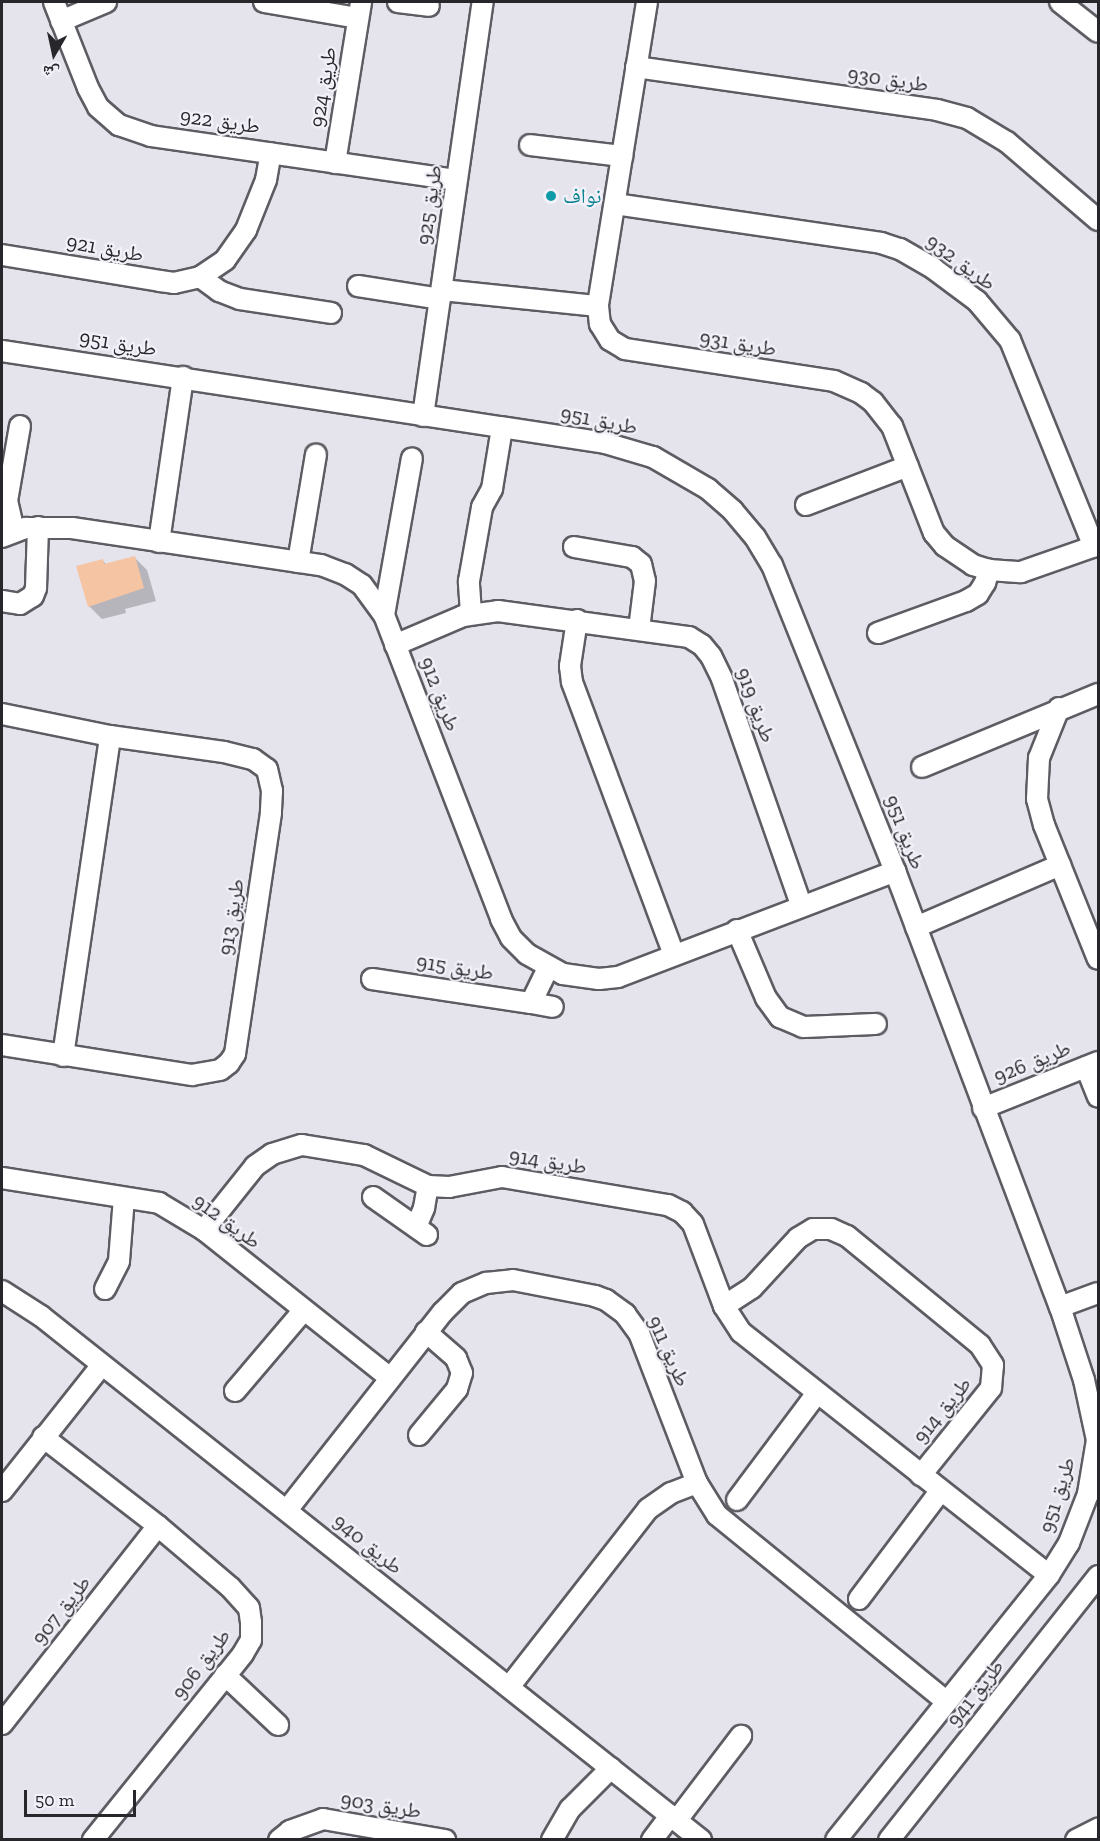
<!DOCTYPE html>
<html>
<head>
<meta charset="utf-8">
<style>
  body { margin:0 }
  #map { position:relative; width:1100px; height:1841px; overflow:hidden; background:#e5e3ec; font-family:"Zilla Slab","Noto Naskh Arabic",serif }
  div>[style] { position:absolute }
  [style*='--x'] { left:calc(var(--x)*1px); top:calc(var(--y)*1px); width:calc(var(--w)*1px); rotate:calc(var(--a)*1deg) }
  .shadow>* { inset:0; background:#0003 }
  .building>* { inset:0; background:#f5c4a3 }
  .roads { filter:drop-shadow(2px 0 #5e5c63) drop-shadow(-2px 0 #5e5c63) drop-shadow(0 2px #5e5c63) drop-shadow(0 -2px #5e5c63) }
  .minor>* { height:20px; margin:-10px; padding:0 10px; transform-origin:10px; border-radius:10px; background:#fff }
  .dots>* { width:16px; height:16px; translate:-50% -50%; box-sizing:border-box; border:3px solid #f2f1f9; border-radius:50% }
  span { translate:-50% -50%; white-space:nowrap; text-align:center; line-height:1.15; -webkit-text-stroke:4.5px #f2f1f9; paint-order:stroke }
  .street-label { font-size:21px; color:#27262a }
  .culture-label { font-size:21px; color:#0d838f }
  .left { translate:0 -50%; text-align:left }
  .frame { position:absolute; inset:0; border:3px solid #27262a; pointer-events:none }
  .north { position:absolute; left:24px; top:24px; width:60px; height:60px; -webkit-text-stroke:4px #f2f1f9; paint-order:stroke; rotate:189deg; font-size:16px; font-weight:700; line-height:24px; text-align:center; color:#27262a }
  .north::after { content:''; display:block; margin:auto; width:21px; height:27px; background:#27262a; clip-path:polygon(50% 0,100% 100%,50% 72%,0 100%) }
  .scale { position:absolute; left:24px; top:1790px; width:112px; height:27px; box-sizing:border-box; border:3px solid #27262a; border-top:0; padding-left:8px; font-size:18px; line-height:21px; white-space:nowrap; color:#27262a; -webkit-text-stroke:4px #f2f1f9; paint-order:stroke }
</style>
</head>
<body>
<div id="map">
  <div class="shadow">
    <div style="clip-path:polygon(134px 557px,147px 570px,156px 601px,125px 609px,126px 613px,102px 619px,89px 606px,102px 560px,107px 565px)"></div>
  </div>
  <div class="building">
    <div style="clip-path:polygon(135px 556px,144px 588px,88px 607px,76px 566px,103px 559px,104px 564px)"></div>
  </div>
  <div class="roads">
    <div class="minor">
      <div style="--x:54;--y:2;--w:92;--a:68.4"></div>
      <div style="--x:88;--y:88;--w:21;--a:62"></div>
      <div style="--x:98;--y:107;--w:28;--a:41"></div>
      <div style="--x:119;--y:125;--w:34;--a:19"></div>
      <div style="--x:151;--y:136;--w:308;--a:8.2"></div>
      <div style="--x:264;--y:2;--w:95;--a:9.7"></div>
      <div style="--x:398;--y:2;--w:31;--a:7"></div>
      <div style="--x:647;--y:2;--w:308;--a:99.2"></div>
      <div style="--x:598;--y:306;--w:18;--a:84"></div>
      <div style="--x:600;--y:324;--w:19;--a:58"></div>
      <div style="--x:610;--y:340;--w:17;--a:31"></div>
      <div style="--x:625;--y:349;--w:211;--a:8.7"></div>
      <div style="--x:834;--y:381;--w:30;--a:24"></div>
      <div style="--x:861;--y:393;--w:15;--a:37"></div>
      <div style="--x:873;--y:402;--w:31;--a:52"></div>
      <div style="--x:892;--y:426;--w:115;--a:68.6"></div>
      <div style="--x:934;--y:533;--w:17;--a:50"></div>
      <div style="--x:945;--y:546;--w:34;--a:34"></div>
      <div style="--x:973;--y:565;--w:17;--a:17"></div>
      <div style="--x:989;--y:570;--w:32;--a:4"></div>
      <div style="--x:1021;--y:572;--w:82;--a:-19.3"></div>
      <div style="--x:1060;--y:2;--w:48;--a:38.3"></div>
      <div style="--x:61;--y:21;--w:49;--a:-22.9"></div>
      <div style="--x:636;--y:67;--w:304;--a:8.1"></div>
      <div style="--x:937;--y:110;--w:31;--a:15"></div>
      <div style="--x:967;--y:118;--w:47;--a:31"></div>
      <div style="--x:1007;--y:142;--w:120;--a:40.6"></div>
      <div style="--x:530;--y:145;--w:93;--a:6.8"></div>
      <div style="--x:335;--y:163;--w:163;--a:-80.8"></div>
      <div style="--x:615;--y:204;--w:269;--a:8.3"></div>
      <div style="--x:881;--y:243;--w:20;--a:18"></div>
      <div style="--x:900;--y:249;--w:39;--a:30"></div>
      <div style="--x:934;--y:269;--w:54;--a:36.7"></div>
      <div style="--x:977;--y:301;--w:51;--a:49.8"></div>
      <div style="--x:1010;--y:340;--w:223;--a:67.9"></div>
      <div style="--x:2;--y:255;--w:160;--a:9.3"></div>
      <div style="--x:160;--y:281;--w:14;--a:8"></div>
      <div style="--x:174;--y:283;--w:27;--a:-13"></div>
      <div style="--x:200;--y:277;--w:30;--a:-34"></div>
      <div style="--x:225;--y:260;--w:37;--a:-55"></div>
      <div style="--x:246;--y:230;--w:54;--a:-68.2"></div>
      <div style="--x:266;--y:180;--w:27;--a:-80"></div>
      <div style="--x:200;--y:277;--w:24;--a:36"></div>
      <div style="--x:219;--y:291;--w:22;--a:21"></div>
      <div style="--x:240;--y:299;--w:92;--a:8.7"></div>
      <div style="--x:358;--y:286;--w:83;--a:9"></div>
      <div style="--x:442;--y:290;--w:157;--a:5.9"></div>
      <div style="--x:2;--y:351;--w:610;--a:8.67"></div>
      <div style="--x:605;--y:443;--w:50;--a:16.3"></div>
      <div style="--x:653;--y:457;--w:64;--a:30.2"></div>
      <div style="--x:708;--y:489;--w:33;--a:41"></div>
      <div style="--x:733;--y:511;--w:34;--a:50"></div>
      <div style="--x:755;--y:537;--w:33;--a:59"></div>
      <div style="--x:772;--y:565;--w:330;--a:68.1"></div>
      <div style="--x:895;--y:871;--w:466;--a:69.3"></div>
      <div style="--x:1060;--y:1307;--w:77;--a:71.8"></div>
      <div style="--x:1084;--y:1380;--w:61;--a:77.8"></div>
      <div style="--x:1097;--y:1440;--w:55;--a:99.5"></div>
      <div style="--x:1088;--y:1494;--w:53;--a:111.2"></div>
      <div style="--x:1069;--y:1543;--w:38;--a:122"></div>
      <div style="--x:1049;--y:1575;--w:340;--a:128.8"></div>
      <div style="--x:423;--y:416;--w:418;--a:-81.8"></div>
      <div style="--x:806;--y:505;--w:109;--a:-20.9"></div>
      <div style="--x:14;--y:531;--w:31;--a:-103"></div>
      <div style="--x:7;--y:501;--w:76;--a:-80.2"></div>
      <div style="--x:2;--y:537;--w:26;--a:-21"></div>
      <div style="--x:26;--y:528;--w:46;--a:0"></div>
      <div style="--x:72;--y:528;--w:252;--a:8.5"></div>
      <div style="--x:321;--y:565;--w:26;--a:21"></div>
      <div style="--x:345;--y:574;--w:20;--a:33"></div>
      <div style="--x:362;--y:585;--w:37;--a:54"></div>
      <div style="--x:384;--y:615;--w:326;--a:68.9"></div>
      <div style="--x:501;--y:919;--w:21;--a:62"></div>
      <div style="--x:511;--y:938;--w:23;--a:45"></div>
      <div style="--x:527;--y:954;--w:41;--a:29.1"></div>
      <div style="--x:563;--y:974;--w:36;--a:8"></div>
      <div style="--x:599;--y:979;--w:19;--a:-6"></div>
      <div style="--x:618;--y:977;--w:297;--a:-20.9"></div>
      <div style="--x:159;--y:542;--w:167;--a:-81.7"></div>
      <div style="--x:574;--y:547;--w:59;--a:9.8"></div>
      <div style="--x:632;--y:557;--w:11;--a:38"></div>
      <div style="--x:641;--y:564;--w:17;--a:77"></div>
      <div style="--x:645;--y:581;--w:48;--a:97.1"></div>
      <div style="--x:298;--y:562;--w:109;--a:-80.5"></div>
      <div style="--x:2;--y:601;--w:18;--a:9"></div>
      <div style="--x:20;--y:604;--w:15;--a:-32"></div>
      <div style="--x:33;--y:596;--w:9;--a:-69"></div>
      <div style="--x:36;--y:588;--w:61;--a:-88.1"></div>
      <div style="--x:471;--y:613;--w:32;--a:-94"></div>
      <div style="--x:469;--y:581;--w:75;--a:-80"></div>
      <div style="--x:482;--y:507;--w:21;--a:-61"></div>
      <div style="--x:492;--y:489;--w:62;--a:-80.7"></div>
      <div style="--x:384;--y:615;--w:159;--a:-79.9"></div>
      <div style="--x:577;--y:620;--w:47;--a:98.7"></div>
      <div style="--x:570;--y:666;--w:16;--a:83"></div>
      <div style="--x:572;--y:682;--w:291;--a:69.5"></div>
      <div style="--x:878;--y:633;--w:94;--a:-20"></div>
      <div style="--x:966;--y:601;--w:14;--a:-30"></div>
      <div style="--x:978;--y:594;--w:13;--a:-58"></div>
      <div style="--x:985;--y:583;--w:14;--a:-73"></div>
      <div style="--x:395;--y:645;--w:74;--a:-23.1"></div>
      <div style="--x:463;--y:616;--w:35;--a:-8"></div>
      <div style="--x:498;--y:611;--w:193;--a:7.8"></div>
      <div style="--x:689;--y:637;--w:15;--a:32"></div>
      <div style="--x:702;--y:645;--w:14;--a:51"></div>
      <div style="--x:711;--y:656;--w:25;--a:64"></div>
      <div style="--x:722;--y:679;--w:239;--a:70.7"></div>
      <div style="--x:1059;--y:708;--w:54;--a:111.8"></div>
      <div style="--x:1039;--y:758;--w:41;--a:92.8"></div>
      <div style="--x:1037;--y:799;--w:27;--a:75"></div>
      <div style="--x:1044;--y:825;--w:144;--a:68.1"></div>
      <div style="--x:2;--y:714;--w:110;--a:11.5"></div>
      <div style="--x:110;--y:736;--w:115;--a:8"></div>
      <div style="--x:224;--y:752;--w:30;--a:14"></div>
      <div style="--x:253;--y:759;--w:17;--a:36"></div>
      <div style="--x:267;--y:769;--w:23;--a:77"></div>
      <div style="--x:272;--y:791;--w:22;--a:93"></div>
      <div style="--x:271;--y:813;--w:244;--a:98.5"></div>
      <div style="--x:235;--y:1054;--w:11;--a:124"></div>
      <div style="--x:229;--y:1063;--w:11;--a:142"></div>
      <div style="--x:220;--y:1070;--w:28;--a:170"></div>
      <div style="--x:192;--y:1075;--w:192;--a:-171"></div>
      <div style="--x:922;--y:767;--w:191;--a:-22.5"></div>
      <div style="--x:916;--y:927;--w:157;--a:-23.3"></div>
      <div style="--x:737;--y:930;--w:74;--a:66.9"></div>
      <div style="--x:766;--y:998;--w:24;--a:54"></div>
      <div style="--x:780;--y:1017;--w:25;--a:23"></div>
      <div style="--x:803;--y:1027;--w:73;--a:-2.4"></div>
      <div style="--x:372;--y:979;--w:161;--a:8.6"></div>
      <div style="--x:531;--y:1003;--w:39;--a:-64"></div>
      <div style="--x:531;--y:1003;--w:22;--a:10"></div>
      <div style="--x:63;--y:1056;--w:323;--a:-81.6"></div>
      <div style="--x:1086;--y:1067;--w:32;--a:68"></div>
      <div style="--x:983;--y:1108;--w:124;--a:-21.8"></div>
      <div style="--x:2;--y:1178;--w:159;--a:9"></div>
      <div style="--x:159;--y:1203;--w:52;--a:31"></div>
      <div style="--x:204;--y:1230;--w:238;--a:38.5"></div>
      <div style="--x:373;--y:1197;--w:66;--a:35.1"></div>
      <div style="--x:416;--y:1227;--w:21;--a:-67"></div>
      <div style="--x:424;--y:1208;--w:22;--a:-80"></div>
      <div style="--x:204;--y:1230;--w:82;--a:-51.4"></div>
      <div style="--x:255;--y:1166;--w:21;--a:-35"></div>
      <div style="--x:272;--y:1154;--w:31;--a:-17"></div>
      <div style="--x:302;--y:1145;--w:63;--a:9.2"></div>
      <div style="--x:364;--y:1155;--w:71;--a:25.8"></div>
      <div style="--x:428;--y:1186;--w:21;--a:3"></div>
      <div style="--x:449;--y:1187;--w:54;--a:-10.7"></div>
      <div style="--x:502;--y:1177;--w:168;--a:9.6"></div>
      <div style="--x:668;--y:1205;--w:16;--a:27"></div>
      <div style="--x:682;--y:1212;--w:16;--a:47"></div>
      <div style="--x:693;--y:1224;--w:88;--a:69.3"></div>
      <div style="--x:724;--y:1306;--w:31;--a:57"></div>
      <div style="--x:741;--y:1332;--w:392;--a:38.3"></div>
      <div style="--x:105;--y:1289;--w:31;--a:-63"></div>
      <div style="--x:119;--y:1261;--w:63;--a:-85.5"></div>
      <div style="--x:2;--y:1291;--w:46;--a:32.7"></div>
      <div style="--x:41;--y:1316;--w:843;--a:38.45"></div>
      <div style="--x:724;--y:1306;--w:33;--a:-33"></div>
      <div style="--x:752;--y:1288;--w:68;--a:-47.4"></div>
      <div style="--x:798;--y:1238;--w:17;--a:-31"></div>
      <div style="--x:813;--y:1229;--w:18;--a:0"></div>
      <div style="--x:831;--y:1229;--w:17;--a:24"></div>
      <div style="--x:847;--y:1236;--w:172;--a:39.3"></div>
      <div style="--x:980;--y:1345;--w:24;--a:57"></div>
      <div style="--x:993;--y:1365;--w:23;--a:95"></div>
      <div style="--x:991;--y:1388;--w:112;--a:128.8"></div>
      <div style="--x:1060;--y:1307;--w:40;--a:-20.2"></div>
      <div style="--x:235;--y:1391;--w:106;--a:-49.6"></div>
      <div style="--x:419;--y:1435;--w:60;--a:-50.4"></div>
      <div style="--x:457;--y:1389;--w:17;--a:-73"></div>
      <div style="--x:462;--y:1373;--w:16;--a:-112"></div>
      <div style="--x:456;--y:1358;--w:40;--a:-139"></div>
      <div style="--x:43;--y:1437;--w:145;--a:37.7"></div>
      <div style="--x:158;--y:1526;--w:94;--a:40.3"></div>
      <div style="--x:230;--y:1587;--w:28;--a:48"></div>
      <div style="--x:249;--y:1608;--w:14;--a:82"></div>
      <div style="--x:251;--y:1622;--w:18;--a:90"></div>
      <div style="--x:251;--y:1640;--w:16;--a:120"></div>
      <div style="--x:243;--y:1654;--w:239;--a:128.9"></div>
      <div style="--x:2;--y:1491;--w:159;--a:-51.6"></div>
      <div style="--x:737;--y:1500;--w:134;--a:-53.2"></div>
      <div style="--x:287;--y:1510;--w:252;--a:-51.8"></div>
      <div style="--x:443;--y:1312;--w:27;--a:-45"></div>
      <div style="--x:462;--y:1293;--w:26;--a:-23"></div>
      <div style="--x:486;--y:1283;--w:27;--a:-6"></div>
      <div style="--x:513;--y:1280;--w:84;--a:11"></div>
      <div style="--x:595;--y:1296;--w:12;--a:20"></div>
      <div style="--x:606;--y:1300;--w:24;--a:36"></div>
      <div style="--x:625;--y:1314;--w:24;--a:54"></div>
      <div style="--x:639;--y:1333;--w:161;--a:68.9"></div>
      <div style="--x:697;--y:1483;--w:38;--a:58"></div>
      <div style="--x:717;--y:1515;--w:296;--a:39.1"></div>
      <div style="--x:859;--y:1599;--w:136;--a:-53"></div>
      <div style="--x:225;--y:1675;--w:73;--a:43.3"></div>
      <div style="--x:509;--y:1687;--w:226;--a:-52"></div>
      <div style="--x:648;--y:1509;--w:28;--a:-35"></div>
      <div style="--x:671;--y:1493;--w:28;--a:-21"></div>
      <div style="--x:2;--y:1724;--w:252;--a:-51.8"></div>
      <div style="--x:677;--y:1820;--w:106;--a:-52.7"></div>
      <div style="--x:279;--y:1840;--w:14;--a:-39"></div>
      <div style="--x:290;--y:1831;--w:35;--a:-20"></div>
      <div style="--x:323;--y:1819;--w:124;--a:9.8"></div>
      <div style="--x:552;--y:1840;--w:36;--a:-60"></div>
      <div style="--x:570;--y:1809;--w:58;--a:-45"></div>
      <div style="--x:652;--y:1840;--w:31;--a:-53"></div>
      <div style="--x:889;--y:1840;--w:337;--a:-51.6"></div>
      <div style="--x:1076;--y:1840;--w:25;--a:-27"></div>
    </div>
  </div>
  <div class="dots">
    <div style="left:551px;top:196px;background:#0f9aa8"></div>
  </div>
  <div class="street-label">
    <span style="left:888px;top:79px;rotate:8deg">طريق 930</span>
    <span style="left:323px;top:87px;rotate:-81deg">طريق 924</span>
    <span style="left:220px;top:121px;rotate:8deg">طريق 922</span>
    <span style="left:429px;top:205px;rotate:-82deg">طريق 925</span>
    <span style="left:105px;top:248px;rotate:10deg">طريق 921</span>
    <span style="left:961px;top:262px;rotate:36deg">طريق 932</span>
    <span style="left:118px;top:343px;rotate:9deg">طريق 951</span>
    <span style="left:738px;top:343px;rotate:9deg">طريق 931</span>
    <span style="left:599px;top:420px;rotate:11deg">طريق 951</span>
    <span style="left:440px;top:694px;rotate:69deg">طريق 912</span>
    <span style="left:756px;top:705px;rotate:70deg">طريق 919</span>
    <span style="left:905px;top:832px;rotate:69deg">طريق 951</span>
    <span style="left:231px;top:917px;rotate:-81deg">طريق 913</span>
    <span style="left:455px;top:967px;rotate:9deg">طريق 915</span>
    <span style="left:1032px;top:1062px;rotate:-22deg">طريق 926</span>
    <span style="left:548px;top:1161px;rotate:9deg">طريق 914</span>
    <span style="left:227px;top:1221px;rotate:36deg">طريق 912</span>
    <span style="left:669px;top:1351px;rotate:66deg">طريق 911</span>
    <span style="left:942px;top:1410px;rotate:-51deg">طريق 914</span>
    <span style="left:1057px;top:1495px;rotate:-73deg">طريق 951</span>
    <span style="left:368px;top:1544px;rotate:39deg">طريق 940</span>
    <span style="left:61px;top:1610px;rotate:-52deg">طريق 907</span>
    <span style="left:201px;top:1664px;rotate:-53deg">طريق 906</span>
    <span style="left:975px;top:1693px;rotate:-52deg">طريق 941</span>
    <span style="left:381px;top:1805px;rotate:9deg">طريق 903</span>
  </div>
  <div class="culture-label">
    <span class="left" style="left:563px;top:196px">نواف</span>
  </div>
  <div class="frame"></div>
  <div class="north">ش</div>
  <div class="scale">50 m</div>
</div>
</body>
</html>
